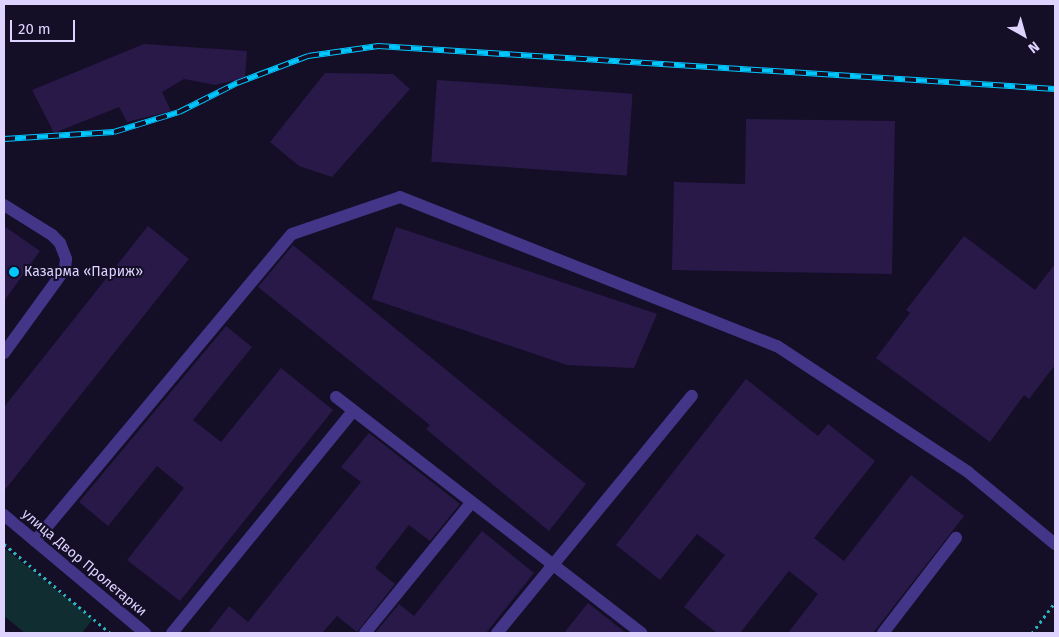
<!DOCTYPE html>
<html>
<head>
<meta charset="utf-8">
<style>
  body { margin:0 }
  #map { position:relative; width:1059px; height:637px; overflow:hidden; background:#150e27; font-family:"Fira Sans",sans-serif }
  div>[style] { position:absolute }
  [style*='--x'] { left:calc(var(--x)*1px); top:calc(var(--y)*1px); width:calc(var(--w)*1px); rotate:calc(var(--a)*1deg) }
  .green>* { inset:0; background:#102e31 }
  .building>* { inset:0; background:#281949; transform-origin:0 0 }
  .path>* { height:3px; margin-top:-1.5px; transform-origin:0; background:repeating-linear-gradient(90deg,#28b5be 0 2.5px,transparent 0 6.5px) }
  .minor>* { height:12px; margin:-6px; padding:0 6px; transform-origin:6px; border-radius:6px; background:#433688 }
  .rail>* { height:5.5px; margin-top:-2.75px; transform-origin:0; background:repeating-linear-gradient(90deg,#150e27 0 11px,#00c6fe 0 22px); box-sizing:border-box; border-block:1px solid #00c6fe }
  .dots>* { width:14px; height:14px; translate:-50% -50%; box-sizing:border-box; border:2px solid #150e27; border-radius:50% }
  span { translate:-50% -50%; white-space:nowrap; text-align:center; line-height:1.15; -webkit-text-stroke:4px #150e27; paint-order:stroke }
  .poi-label { font-size:14px; color:#ded3ff }
  .left { translate:0 -50%; text-align:left }
  .street-label { font-size:14px; color:#ded3ff }
  .frame { position:absolute; inset:0; border:5px solid #ded3ff; pointer-events:none }
  .north { position:absolute; left:999px; top:10px; width:50px; height:50px; -webkit-text-stroke:4px #150e27; paint-order:stroke; rotate:142deg; font-size:14px; font-weight:700; line-height:20px; text-align:center; color:#ded3ff }
  .north::after { content:''; display:block; margin:auto; width:18px; height:22px; background:#ded3ff; clip-path:polygon(50% 0,100% 100%,50% 72%,0 100%) }
  .scale { position:absolute; left:10px; top:20px; width:65px; height:22px; box-sizing:border-box; border:2px solid #ded3ff; border-top:0; padding-left:6px; font-size:15px; line-height:18px; white-space:nowrap; color:#ded3ff; -webkit-text-stroke:4px #150e27; paint-order:stroke }
</style>
</head>
<body>
<div id="map">
  <div class="green">
    <div style="clip-path:polygon(4px 548px,93px 619px,82px 633px,25px 633px,4px 616px)"></div>
  </div>
  <div class="building">
    <div style="clip-path:polygon(144px 44px,247px 51px,245px 78px,215px 85px,184px 79px,162px 92px,171px 111px,127px 122px,119px 107px,54px 133px,32px 90px)"></div>
    <div style="clip-path:polygon(325px 73px,393px 74px,410px 89px,332px 177px,299px 166px,270px 142px)"></div>
    <div style="left:437px;top:80px;width:196px;height:82px;rotate:4deg"></div>
    <div style="clip-path:polygon(746px 119px,895px 121px,892px 274px,672px 270px,674px 182px,745px 184px)"></div>
    <div style="clip-path:polygon(4px 226px,40px 251px,4px 301px)"></div>
    <div style="clip-path:polygon(148px 226px,189px 259px,4px 491px,4px 407px)"></div>
    <div style="clip-path:polygon(396px 227px,657px 314px,634px 368px,567px 365px,372px 299px)"></div>
    <div style="clip-path:polygon(964px 236px,1035px 290px,1055px 264px,1055px 365px,1029px 399px,1024px 395px,990px 442px,876px 358px,910px 313px,906px 310px)"></div>
    <div style="clip-path:polygon(293px 245px,586px 484px,549px 531px,426px 429px,430px 425px,258px 287px)"></div>
    <div style="clip-path:polygon(226px 326px,252px 347px,193px 420px,221px 442px,281px 368px,333px 410px,180px 601px,127px 560px,184px 488px,157px 466px,108px 526px,79px 502px)"></div>
    <div style="clip-path:polygon(746px 379px,818px 436px,828px 424px,875px 461px,814px 538px,844px 561px,911px 475px,964px 516px,873px 633px,788px 633px,818px 594px,789px 571px,740px 633px,717px 633px,684px 607px,725px 555px,697px 534px,660px 580px,616px 545px)"></div>
    <div style="clip-path:polygon(369px 433px,460px 504px,430px 541px,409px 525px,375px 568px,395px 584px,357px 632px,337px 616px,322px 633px,208px 633px,229px 606px,248px 622px,361px 482px,341px 467px)"></div>
    <div style="clip-path:polygon(482px 531px,534px 573px,486px 633px,375px 633px,399px 604px,414px 616px)"></div>
    <div style="clip-path:polygon(588px 603px,626px 633px,564px 633px)"></div>
  </div>
  <div class="path">
    <div style="--x:4;--y:544;--w:138;--a:40"></div>
    <div style="--x:1032;--y:633;--w:38;--a:-53"></div>
  </div>
  <div class="minor">
    <div style="--x:4;--y:205;--w:57;--a:32"></div>
    <div style="--x:52;--y:235;--w:11;--a:45"></div>
    <div style="--x:60;--y:243;--w:17;--a:69"></div>
    <div style="--x:66;--y:259;--w:10;--a:96"></div>
    <div style="--x:65;--y:269;--w:104;--a:126"></div>
    <div style="--x:336;--y:397;--w:386;--a:37.7"></div>
    <div style="--x:4;--y:515;--w:184;--a:39.9"></div>
    <div style="--x:35;--y:541;--w:400;--a:-50.1"></div>
    <div style="--x:292;--y:234;--w:114;--a:-18.9"></div>
    <div style="--x:400;--y:197;--w:405;--a:21.6"></div>
    <div style="--x:777;--y:346;--w:229;--a:33.4"></div>
    <div style="--x:968;--y:472;--w:113;--a:39.6"></div>
    <div style="--x:172;--y:633;--w:285;--a:-50.8"></div>
    <div style="--x:365;--y:633;--w:168;--a:-50.8"></div>
    <div style="--x:497;--y:633;--w:307;--a:-50.6"></div>
    <div style="--x:883;--y:633;--w:120;--a:-52.5"></div>
  </div>
  <div class="rail">
    <div style="--x:4;--y:139;--w:110;--a:-3.6"></div>
    <div style="--x:114;--y:132;--w:68;--a:-17.1"></div>
    <div style="--x:179;--y:112;--w:65;--a:-26.6"></div>
    <div style="--x:237;--y:83;--w:76;--a:-20.8"></div>
    <div style="--x:308;--y:56;--w:71;--a:-8.1"></div>
    <div style="--x:378;--y:46;--w:678;--a:3.63"></div>
  </div>
  <div class="dots">
    <div style="left:14px;top:272px;background:#00c6fe"></div>
  </div>
  <div class="poi-label">
    <span class="left" style="left:24px;top:272px">Казарма «Париж»</span>
  </div>
  <div class="street-label">
    <span style="left:84px;top:563px;rotate:40deg">улица Двор Пролетарки</span>
  </div>
  <div class="frame"></div>
  <div class="north">N</div>
  <div class="scale">20 m</div>
</div>
</body>
</html>
